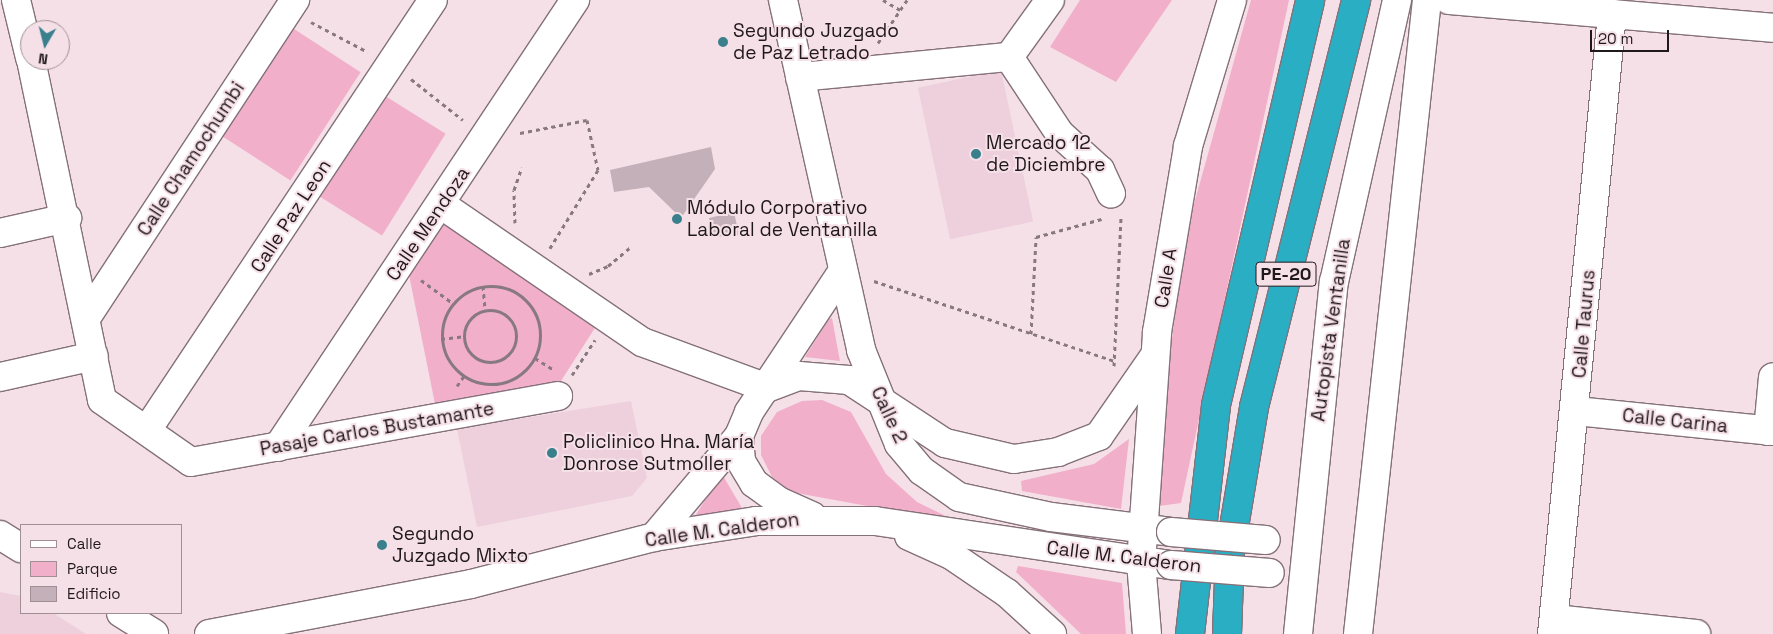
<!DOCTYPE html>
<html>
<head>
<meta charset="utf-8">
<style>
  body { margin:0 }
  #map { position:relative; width:1773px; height:634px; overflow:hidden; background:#f6e0e8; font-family:"Space Grotesk",sans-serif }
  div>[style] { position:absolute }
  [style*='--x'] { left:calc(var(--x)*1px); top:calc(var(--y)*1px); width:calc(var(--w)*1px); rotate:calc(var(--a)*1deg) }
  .built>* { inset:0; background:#edd0db; transform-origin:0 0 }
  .green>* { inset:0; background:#f1afca; transform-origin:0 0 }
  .building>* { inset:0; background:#c4b0b8 }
  .path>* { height:3px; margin-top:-1.5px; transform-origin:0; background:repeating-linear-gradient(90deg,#87797f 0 4px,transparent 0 8px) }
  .path>.ring { margin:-1.5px; padding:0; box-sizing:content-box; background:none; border:3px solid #87797f; border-radius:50% }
  .roads { filter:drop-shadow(1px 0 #847179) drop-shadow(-1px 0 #847179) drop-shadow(0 1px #847179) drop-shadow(0 -1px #847179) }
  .minor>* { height:28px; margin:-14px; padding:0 14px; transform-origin:14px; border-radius:14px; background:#fff }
  .highway>* { height:28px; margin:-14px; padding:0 14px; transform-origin:14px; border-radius:14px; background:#2aaec4 }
  .bridges { filter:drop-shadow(1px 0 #847179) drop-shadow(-1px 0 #847179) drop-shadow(0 1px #847179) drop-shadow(0 -1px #847179) }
  .minor-bridge>* { height:28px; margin:-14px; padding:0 14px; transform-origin:14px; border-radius:14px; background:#fff }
  .dots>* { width:14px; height:14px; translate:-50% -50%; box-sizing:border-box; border:2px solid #f6e0e8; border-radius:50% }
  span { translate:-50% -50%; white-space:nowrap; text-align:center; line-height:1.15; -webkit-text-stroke:4px #f6e0e8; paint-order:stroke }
  .shield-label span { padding:1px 4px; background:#f6e0e8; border:1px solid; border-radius:4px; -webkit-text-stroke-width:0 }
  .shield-label { font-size:18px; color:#20191c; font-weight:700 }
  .poi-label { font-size:19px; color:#20191c }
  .left { translate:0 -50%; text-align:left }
  .street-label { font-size:19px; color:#20191c }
  .legend { position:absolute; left:20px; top:524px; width:162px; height:90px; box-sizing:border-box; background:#f6e0e8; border:1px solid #a09096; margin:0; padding:6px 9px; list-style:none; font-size:15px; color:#20191c }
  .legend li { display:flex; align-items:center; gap:10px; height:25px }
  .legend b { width:25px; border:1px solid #a09096 }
  .north { position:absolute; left:20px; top:20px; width:50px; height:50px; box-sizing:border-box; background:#f6e0e8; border:1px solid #a09096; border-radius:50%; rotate:188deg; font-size:14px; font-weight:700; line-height:20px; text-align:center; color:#20191c }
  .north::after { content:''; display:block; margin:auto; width:18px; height:22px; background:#397f8c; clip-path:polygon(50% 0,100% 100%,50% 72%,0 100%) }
  .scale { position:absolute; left:1590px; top:30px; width:79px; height:22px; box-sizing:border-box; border:2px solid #20191c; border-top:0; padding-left:6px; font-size:15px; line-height:18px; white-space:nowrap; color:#20191c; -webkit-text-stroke:4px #f6e0e8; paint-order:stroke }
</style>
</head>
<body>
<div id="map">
  <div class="built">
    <div style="left:1001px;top:70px;width:155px;height:85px;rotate:78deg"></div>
    <div style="clip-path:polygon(631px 401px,647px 478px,632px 496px,477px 527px,457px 429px)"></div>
    <div style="clip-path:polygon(0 592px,21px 596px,21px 613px,53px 613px,86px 634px,0 634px)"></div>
  </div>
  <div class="green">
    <div style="clip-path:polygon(1080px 0,1172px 0,1116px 82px,1050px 47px)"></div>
    <div style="clip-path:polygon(1251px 0,1289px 0,1181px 503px,1159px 506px,1167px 374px,1187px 229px)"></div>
    <div style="left:291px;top:27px;width:83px;height:129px;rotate:33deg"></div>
    <div style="left:382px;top:94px;width:75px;height:120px;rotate:32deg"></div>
    <div style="clip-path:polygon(446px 212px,600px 320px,552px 395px,437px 414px,408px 270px)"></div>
    <div style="clip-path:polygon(832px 318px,840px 361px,805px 357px,829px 319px)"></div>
    <div style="clip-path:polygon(822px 400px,851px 412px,886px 474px,917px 502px,960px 523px,791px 492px,772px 477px,761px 455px,761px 436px,777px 412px,802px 401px)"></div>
    <div style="clip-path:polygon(1129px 439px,1121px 509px,1022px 491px,1021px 481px,1094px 464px)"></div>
    <div style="clip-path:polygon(722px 474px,742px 508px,695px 516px)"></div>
    <div style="clip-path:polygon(1018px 566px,1122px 583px,1126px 634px,1081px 634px,1016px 572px)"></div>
  </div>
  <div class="building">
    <div style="clip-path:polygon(711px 147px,715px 169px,681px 218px,649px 187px,614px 192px,610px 170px)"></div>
    <div style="clip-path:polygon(734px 212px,739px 235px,713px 237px,709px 218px)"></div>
  </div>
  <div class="path">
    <div style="--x:883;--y:0;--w:20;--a:30"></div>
    <div style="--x:311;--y:22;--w:64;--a:27.8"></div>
    <div style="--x:878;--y:43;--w:52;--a:-56"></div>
    <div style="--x:411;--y:79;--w:66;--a:38.3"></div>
    <div style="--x:520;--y:133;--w:68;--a:-11"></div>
    <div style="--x:587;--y:120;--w:51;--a:77.6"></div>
    <div style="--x:598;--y:170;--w:92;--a:121.6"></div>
    <div style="--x:515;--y:223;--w:33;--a:-92"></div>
    <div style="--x:514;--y:190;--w:24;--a:-71"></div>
    <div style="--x:589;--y:274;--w:21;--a:-23"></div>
    <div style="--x:608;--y:266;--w:31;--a:-40"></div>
    <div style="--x:421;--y:280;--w:39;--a:36"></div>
    <div style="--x:874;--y:281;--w:254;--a:18.4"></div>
    <div class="ring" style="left:442px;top:286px;width:95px;height:95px"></div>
    <div style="--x:483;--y:286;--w:24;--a:85"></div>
    <div class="ring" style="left:464px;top:310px;width:49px;height:49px"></div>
    <div style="--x:1031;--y:334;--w:97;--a:-87"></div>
    <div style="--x:1036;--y:237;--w:68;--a:-15.3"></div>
    <div style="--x:441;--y:339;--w:23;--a:-7"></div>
    <div style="--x:535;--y:358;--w:22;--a:32"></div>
    <div style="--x:1114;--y:366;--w:149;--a:-87.3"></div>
    <div style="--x:572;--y:375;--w:42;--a:-56.7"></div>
    <div style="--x:457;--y:386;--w:12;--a:-55"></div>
  </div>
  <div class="roads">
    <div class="minor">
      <div style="--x:16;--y:0;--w:60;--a:76.4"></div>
      <div style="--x:783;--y:0;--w:359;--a:77.4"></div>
      <div style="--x:861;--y:350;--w:101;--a:68"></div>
      <div style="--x:899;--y:444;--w:35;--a:50"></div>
      <div style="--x:922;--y:471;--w:45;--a:35.1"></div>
      <div style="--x:959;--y:497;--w:94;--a:12.3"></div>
      <div style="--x:1051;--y:517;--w:121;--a:7.1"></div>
      <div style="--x:1449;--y:0;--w:325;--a:4.9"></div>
      <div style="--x:1009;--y:57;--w:70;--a:-54.3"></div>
      <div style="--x:31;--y:60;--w:347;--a:78.2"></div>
      <div style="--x:102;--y:400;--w:108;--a:34.9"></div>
      <div style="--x:191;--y:462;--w:373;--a:-10.2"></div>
      <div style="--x:800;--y:77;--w:210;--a:-5.5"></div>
      <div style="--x:1009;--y:57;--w:92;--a:56.5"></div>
      <div style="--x:1060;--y:134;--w:54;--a:42"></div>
      <div style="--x:1100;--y:170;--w:26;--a:65"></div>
      <div style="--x:442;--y:205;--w:242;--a:34.4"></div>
      <div style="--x:642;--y:342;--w:133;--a:20.2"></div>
      <div style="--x:0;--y:233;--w:69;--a:-12.6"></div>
      <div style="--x:86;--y:318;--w:381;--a:-56.7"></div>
      <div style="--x:0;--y:377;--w:96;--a:-12.6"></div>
      <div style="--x:767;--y:388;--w:34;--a:-21"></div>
      <div style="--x:799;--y:376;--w:50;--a:4.6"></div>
      <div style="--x:849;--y:380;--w:115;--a:33.3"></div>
      <div style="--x:945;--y:443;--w:71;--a:13.1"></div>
      <div style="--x:1014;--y:459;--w:45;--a:-9"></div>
      <div style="--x:1058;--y:452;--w:44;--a:-21.3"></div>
      <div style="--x:1099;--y:436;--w:95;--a:-55.3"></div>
      <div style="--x:1576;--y:411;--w:198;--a:5.8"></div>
      <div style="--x:147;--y:430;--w:516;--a:-56.37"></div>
      <div style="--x:1768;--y:431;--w:54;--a:-84.7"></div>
      <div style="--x:278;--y:447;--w:537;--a:-56.4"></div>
      <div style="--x:812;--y:516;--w:35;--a:-156"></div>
      <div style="--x:780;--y:502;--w:32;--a:-144"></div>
      <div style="--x:754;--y:483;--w:26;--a:-121"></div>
      <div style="--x:741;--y:461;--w:25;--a:-95"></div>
      <div style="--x:739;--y:436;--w:26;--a:-67"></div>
      <div style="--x:749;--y:412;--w:168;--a:-56.4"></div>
      <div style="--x:0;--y:535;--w:25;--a:32"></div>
      <div style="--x:909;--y:536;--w:46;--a:24.3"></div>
      <div style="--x:951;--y:555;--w:68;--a:34.2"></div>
      <div style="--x:1007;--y:593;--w:61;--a:42.3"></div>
      <div style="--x:654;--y:537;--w:132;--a:-49.9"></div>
      <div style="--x:121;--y:613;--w:39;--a:32"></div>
      <div style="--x:1554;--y:619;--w:143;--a:6"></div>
      <div style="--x:209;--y:634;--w:267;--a:-10.8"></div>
      <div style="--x:471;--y:584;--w:189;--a:-14.4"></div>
      <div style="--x:654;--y:537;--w:103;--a:-8.9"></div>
      <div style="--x:756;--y:521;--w:119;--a:0"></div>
      <div style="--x:875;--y:521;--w:299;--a:8.5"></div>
      <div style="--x:1147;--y:634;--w:71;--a:-94.8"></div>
      <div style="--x:1141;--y:563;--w:232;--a:-86"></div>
      <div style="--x:1157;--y:332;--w:189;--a:-80.5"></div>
      <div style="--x:1188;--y:146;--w:152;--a:-73.2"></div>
      <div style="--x:1298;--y:634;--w:354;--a:-84.2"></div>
      <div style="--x:1334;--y:282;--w:289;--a:-77.4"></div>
      <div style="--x:1358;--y:634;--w:638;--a:-83.79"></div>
      <div style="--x:1552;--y:634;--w:623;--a:-84.47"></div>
    </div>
    <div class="highway">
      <div style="--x:1190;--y:634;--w:230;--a:-83.5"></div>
      <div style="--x:1216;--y:405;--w:416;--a:-76.9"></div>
      <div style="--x:1227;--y:634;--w:83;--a:-87.9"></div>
      <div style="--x:1230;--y:551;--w:146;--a:-80.5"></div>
      <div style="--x:1254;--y:407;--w:420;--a:-75.9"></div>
    </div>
  </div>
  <div class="bridges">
    <div class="minor-bridge">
      <div style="--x:1171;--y:532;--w:95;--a:4.8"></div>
      <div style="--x:1171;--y:565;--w:99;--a:4.6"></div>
    </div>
  </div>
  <div class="dots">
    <div style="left:723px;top:42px;background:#397f8c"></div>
    <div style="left:976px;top:154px;background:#397f8c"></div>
    <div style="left:677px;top:219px;background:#397f8c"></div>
    <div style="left:552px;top:453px;background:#397f8c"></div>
    <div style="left:382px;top:545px;background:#397f8c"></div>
  </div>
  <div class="shield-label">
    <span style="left:1286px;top:274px">PE-20</span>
  </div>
  <div class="poi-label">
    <span class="left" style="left:733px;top:42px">Segundo Juzgado<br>de Paz Letrado</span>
    <span class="left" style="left:986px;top:154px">Mercado 12<br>de Diciembre</span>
    <span class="left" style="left:687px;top:219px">Módulo Corporativo<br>Laboral de Ventanilla</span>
    <span class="left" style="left:563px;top:453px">Policlinico Hna. María<br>Donrose Sutmoller</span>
    <span class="left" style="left:392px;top:545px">Segundo<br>Juzgado Mixto</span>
  </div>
  <div class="street-label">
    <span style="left:191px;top:159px;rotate:-57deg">Calle Chamochumbi</span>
    <span style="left:291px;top:216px;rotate:-57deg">Calle Paz Leon</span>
    <span style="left:428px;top:224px;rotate:-56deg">Calle Mendoza</span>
    <span style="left:1166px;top:278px;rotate:-81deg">Calle A</span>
    <span style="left:1584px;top:324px;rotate:-85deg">Calle Taurus</span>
    <span style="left:1331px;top:330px;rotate:-82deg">Autopista Ventanilla</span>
    <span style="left:889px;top:415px;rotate:65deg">Calle 2</span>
    <span style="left:1675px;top:421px;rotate:6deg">Calle Carina</span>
    <span style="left:377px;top:429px;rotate:-10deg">Pasaje Carlos Bustamante</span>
    <span style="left:722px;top:530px;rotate:-8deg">Calle M. Calderon</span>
    <span style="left:1124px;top:557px;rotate:7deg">Calle M. Calderon</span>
  </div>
  <ul class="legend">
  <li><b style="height:6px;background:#fff"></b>Calle</li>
  <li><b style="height:14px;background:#f1afca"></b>Parque</li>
  <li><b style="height:14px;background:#c4b0b8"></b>Edificio</li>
  </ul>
  <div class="north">N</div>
  <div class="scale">20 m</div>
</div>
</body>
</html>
